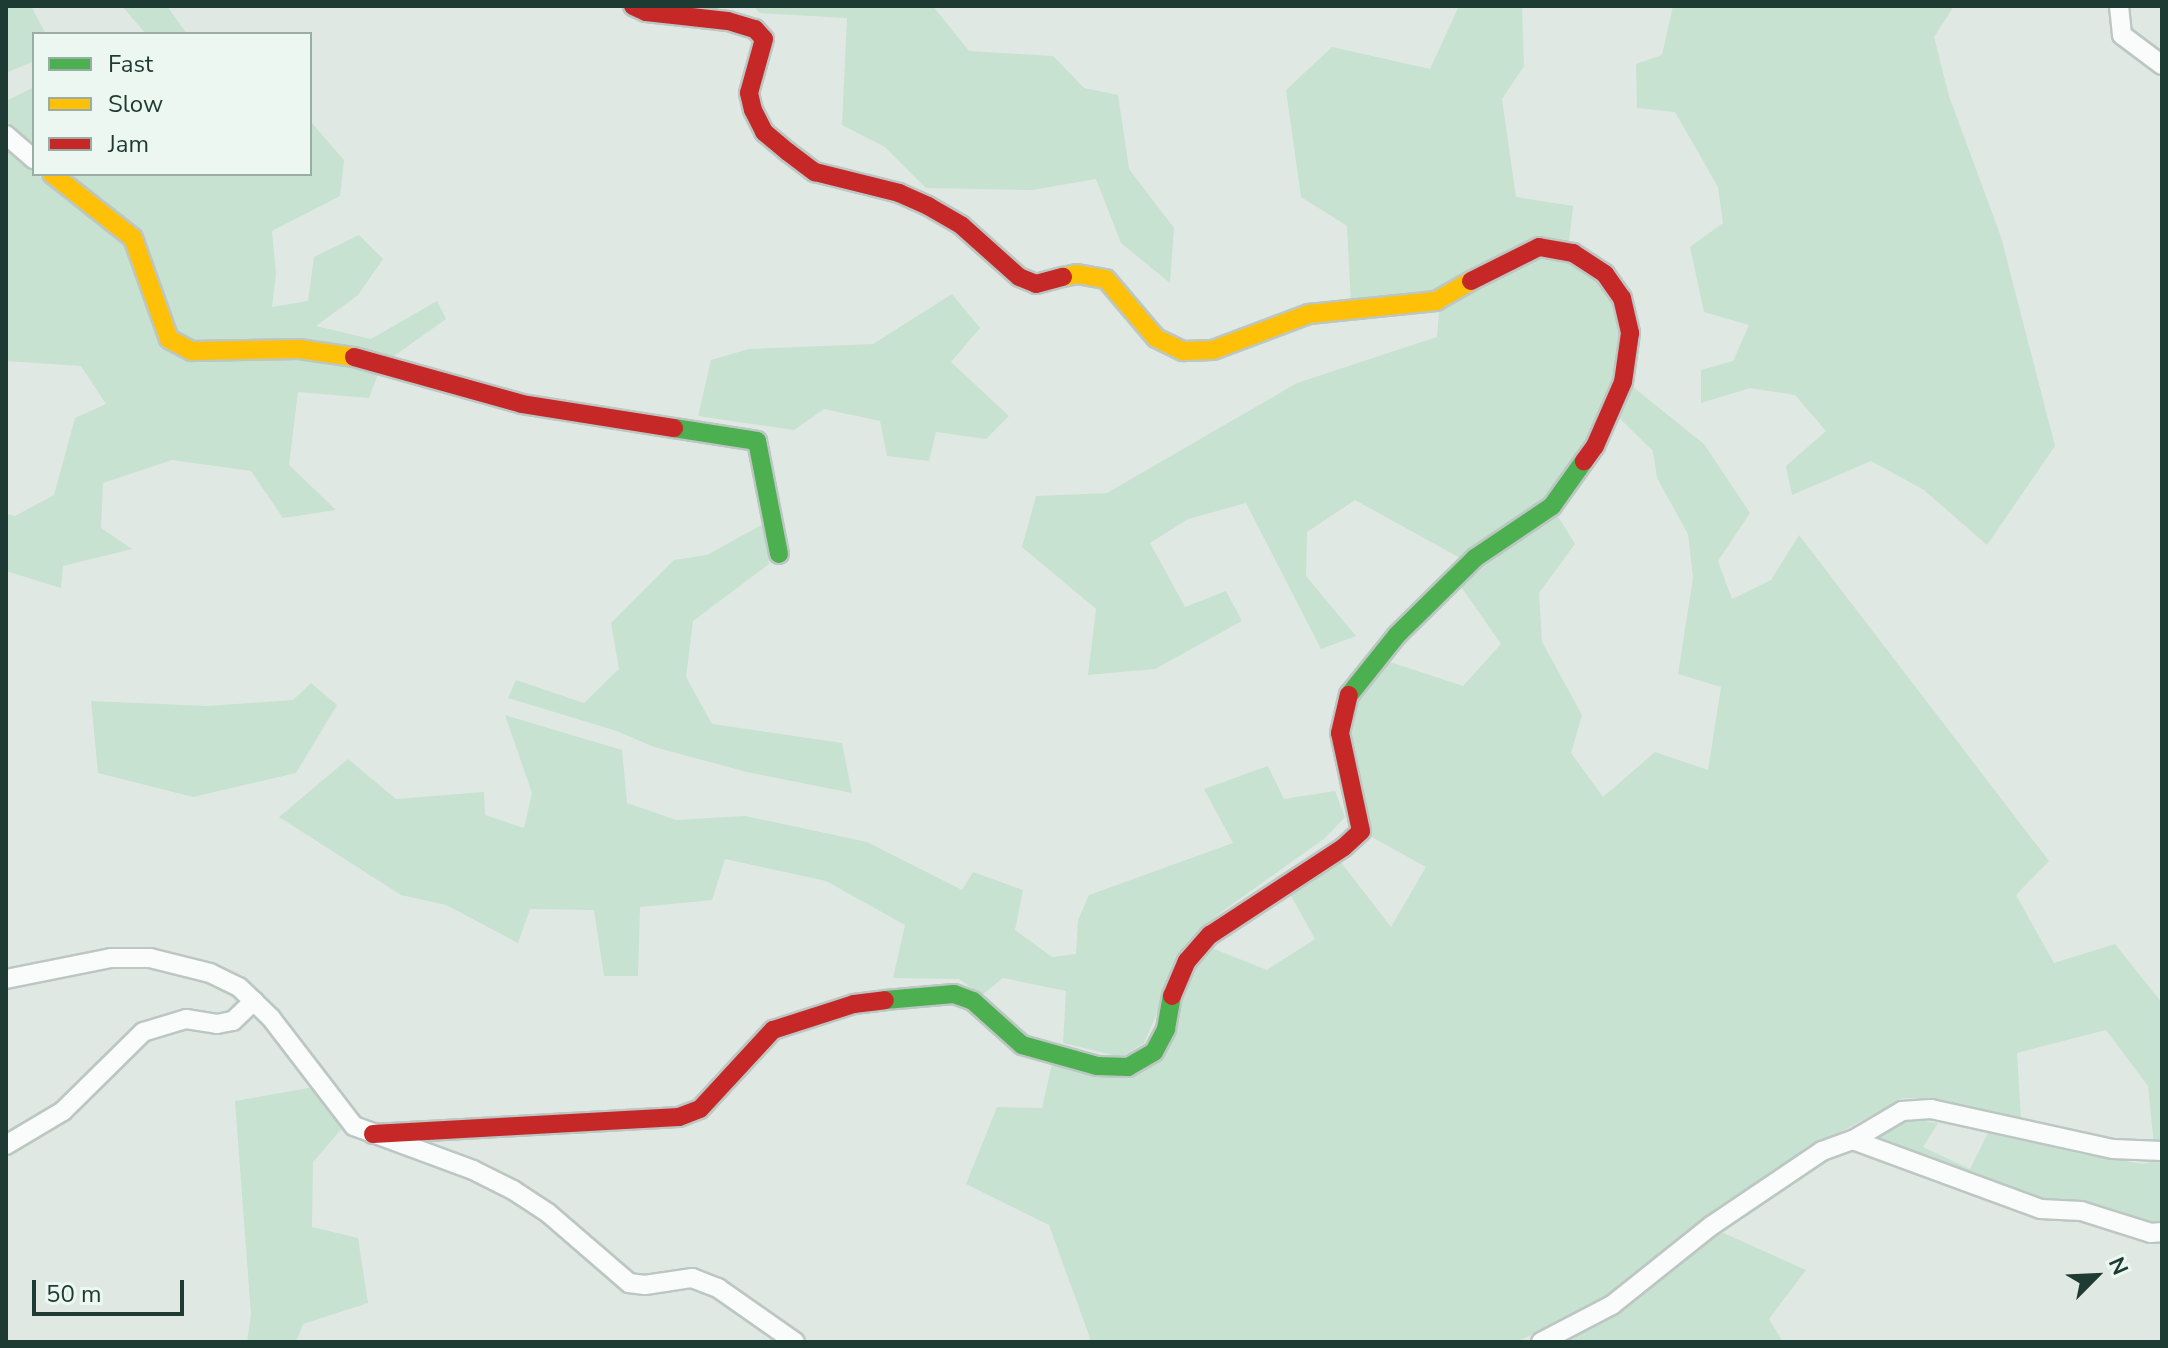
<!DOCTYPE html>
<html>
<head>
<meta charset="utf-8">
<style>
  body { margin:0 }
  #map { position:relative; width:2168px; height:1348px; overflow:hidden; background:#e0e8e4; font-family:"Nunito Sans",sans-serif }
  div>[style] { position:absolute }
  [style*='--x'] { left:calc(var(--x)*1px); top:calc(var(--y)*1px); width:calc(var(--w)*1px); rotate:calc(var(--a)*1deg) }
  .green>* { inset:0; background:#c7e2d0 }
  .roads { filter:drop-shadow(2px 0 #bcc7c3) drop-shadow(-2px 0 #bcc7c3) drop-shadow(0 2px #bcc7c3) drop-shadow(0 -2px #bcc7c3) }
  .street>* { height:18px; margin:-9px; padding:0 9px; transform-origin:9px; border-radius:9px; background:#fafcfb }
  .fast>* { height:18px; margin:-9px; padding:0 9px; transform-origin:9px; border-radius:9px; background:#4caf50 }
  .slow>* { height:18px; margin:-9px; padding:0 9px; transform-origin:9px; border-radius:9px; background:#ffc107 }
  .jam>* { height:18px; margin:-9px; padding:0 9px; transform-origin:9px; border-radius:9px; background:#c62828 }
  span { translate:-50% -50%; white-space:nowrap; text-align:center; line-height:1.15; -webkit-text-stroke:6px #edf7f2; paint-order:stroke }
  .frame { position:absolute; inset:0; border:8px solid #1d3b33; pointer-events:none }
  .legend { position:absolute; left:32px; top:32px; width:280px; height:144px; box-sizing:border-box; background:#edf7f2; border:2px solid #9aaca6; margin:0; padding:10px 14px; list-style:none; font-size:24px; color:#1d3b33 }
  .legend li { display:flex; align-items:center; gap:16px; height:40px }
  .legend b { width:40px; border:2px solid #9aaca6 }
  .north { position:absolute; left:2056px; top:1236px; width:80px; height:80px; -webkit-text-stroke:6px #edf7f2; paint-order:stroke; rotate:66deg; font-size:22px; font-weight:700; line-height:32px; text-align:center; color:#1d3b33 }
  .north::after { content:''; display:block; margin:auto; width:28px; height:36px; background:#1d3b33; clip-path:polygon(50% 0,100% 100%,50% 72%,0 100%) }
  .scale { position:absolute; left:32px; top:1280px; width:152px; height:36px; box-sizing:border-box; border:4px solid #1d3b33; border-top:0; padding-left:10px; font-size:24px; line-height:28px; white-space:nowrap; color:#1d3b33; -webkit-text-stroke:6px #edf7f2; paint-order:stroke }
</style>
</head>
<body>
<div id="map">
  <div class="green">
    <div style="clip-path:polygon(6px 6px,31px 6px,46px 34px,34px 34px,34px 61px,6px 73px)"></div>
    <div style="clip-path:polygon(122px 6px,167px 6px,187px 34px,146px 34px)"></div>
    <div style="clip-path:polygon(754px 6px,933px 6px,969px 51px,1053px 56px,1084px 88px,1118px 95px,1129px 169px,1174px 228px,1170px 283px,1121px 243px,1096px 179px,1032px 190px,926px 188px,885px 147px,842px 125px,847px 18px,759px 13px)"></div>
    <div style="clip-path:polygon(1459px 6px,1522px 6px,1524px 66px,1502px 99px,1516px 197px,1573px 206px,1569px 242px,1444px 289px,1351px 305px,1347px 226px,1301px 197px,1286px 90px,1332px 47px,1430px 69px)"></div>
    <div style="clip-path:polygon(1673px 6px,1954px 6px,1934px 37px,1949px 96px,2001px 237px,2055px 446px,1987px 545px,1924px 490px,1871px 461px,1792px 495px,1786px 466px,1826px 431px,1795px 395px,1750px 388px,1701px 403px,1701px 370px,1733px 361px,1749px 325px,1704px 312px,1690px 247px,1723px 223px,1718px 187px,1675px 112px,1637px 108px,1636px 64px,1662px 55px)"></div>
    <div style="clip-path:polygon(34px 87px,34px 151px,6px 120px,6px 101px)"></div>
    <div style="clip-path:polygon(310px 121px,344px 160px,340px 196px,272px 231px,276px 274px,272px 307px,308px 301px,314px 257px,359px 235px,383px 259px,358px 295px,316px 326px,371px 339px,437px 301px,446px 319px,394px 356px,346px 346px,201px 346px,175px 332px,152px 259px,60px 174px,310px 174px)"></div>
    <div style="clip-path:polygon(6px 147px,66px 200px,126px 241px,166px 346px,309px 356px,378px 374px,369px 398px,298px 392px,289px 465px,336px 510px,283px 518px,251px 471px,172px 460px,103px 483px,101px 528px,132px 549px,63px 566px,61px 588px,6px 571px,6px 514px,15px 516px,54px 495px,75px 418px,106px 404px,81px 366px,6px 361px)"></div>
    <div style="clip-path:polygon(1546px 252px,1600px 278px,1620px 311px,1626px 347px,1584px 453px,1546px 504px,1462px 559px,1355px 500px,1307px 532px,1306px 576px,1356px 636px,1321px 649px,1246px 503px,1188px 519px,1150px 543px,1185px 607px,1226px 591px,1242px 621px,1155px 669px,1088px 675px,1096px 609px,1022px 547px,1036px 496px,1107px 493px,1297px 383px,1437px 337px,1439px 312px)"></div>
    <div style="clip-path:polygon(952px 294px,980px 328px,951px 362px,1009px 416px,986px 439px,936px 432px,929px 461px,887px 456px,880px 421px,824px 409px,794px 430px,698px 416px,711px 360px,749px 349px,873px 344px)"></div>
    <div style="clip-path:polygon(1633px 387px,1704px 444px,1750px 513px,1718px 561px,1732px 599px,1771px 580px,1799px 535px,2049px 861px,2016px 895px,2054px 963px,2115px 944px,2162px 1003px,2162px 1143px,2154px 1145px,2148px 1086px,2106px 1030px,2017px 1053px,2021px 1119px,1935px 1099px,1903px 1098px,1815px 1146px,1610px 1296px,1517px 1342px,1088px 1342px,1090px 1338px,1049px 1225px,966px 1184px,997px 1107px,1042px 1108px,1052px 1064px,1127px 1075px,1184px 995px,1197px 965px,1214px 949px,1267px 970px,1315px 939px,1289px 892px,1340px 861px,1391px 927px,1426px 867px,1370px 836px,1350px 738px,1352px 705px,1387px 661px,1463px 686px,1501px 644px,1460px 585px,1556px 513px,1575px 544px,1539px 593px,1542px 642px,1582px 715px,1571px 753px,1603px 797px,1655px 752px,1708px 770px,1721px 687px,1678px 674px,1693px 578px,1688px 534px,1657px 478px,1653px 451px,1618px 417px)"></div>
    <div style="clip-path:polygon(765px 523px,769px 564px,693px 621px,686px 677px,712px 724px,842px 743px,852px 793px,747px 772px,654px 747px,617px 731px,508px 698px,516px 680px,584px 703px,619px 669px,611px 623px,674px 560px,707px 555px)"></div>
    <div style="clip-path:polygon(311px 683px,337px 705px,296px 773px,193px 797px,98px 773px,91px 701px,208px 706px,293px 700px)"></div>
    <div style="clip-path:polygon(505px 715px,622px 750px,627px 803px,676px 820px,745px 816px,867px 842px,962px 890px,973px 872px,1023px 890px,1015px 930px,1052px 957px,1076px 954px,1078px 920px,1089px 895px,1233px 843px,1204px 789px,1268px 766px,1284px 799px,1335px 791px,1345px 817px,1325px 838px,1220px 913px,1189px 940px,1144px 1043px,1121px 1057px,1063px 1043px,1066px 991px,1003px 978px,982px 995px,959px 979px,893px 978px,905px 925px,826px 881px,725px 859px,712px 900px,640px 907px,638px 976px,604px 976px,594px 910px,530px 909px,518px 943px,446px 905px,401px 895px,279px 817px,348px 759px,396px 799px,484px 792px,485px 815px,524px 828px,532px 793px)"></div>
    <div style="clip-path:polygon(314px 1087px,345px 1125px,313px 1162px,312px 1227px,358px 1238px,368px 1303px,303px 1324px,296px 1342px,247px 1342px,251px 1315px,235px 1101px)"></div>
    <div style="clip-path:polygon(1909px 1119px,1938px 1123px,1923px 1147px,1970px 1169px,1989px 1131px,2080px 1154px,2144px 1164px,2162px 1159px,2162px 1227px,2153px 1228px,2097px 1205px,2043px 1205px,1871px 1139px)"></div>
    <div style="clip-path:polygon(1719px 1231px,1806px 1270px,1769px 1319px,1783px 1342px,1554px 1342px)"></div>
  </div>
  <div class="roads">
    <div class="street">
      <div style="--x:2119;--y:6;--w:29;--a:84"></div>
      <div style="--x:2122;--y:35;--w:50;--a:36.9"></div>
      <div style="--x:6;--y:135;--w:37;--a:41"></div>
      <div style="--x:6;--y:979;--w:107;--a:-11.3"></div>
      <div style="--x:111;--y:958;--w:39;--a:0"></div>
      <div style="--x:150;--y:958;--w:62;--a:14"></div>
      <div style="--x:210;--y:973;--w:32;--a:26"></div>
      <div style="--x:239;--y:987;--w:45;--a:44.1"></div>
      <div style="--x:271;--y:1018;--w:136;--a:52.5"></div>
      <div style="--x:354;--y:1126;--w:127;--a:20.3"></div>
      <div style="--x:473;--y:1170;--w:45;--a:26.6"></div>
      <div style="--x:513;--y:1190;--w:42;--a:33.3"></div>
      <div style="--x:548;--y:1213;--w:107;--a:40.8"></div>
      <div style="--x:629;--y:1283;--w:16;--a:7"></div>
      <div style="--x:645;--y:1285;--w:48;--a:-8.5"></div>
      <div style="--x:692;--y:1278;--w:28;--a:21"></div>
      <div style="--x:718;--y:1288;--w:94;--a:35"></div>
      <div style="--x:1853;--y:1140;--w:200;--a:20.2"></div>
      <div style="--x:2041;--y:1209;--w:40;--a:2.9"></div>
      <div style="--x:2081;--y:1211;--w:73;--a:17.4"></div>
      <div style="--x:2151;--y:1233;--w:11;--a:-5"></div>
      <div style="--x:6;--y:1145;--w:66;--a:-30.8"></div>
      <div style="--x:63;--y:1111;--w:112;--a:-44.6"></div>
      <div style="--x:143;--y:1032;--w:45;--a:-16.8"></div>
      <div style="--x:186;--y:1019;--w:31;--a:9"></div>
      <div style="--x:217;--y:1024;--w:16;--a:-11"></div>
      <div style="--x:233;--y:1021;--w:29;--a:-44"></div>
      <div style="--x:1541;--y:1342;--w:80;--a:-27.5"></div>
      <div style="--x:1612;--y:1305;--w:127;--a:-38.6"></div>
      <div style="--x:1711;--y:1226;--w:134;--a:-34"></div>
      <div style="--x:1822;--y:1151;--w:33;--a:-20"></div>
      <div style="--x:1853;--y:1140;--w:57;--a:-30.6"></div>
      <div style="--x:1902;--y:1111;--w:29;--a:-4"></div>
      <div style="--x:1931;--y:1109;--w:186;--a:12.4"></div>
      <div style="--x:2113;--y:1149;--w:49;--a:2.3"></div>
    </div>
    <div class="fast">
      <div style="--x:674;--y:428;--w:84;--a:8.9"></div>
      <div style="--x:757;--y:441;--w:115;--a:79"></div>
      <div style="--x:1349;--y:695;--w:77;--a:-51.3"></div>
      <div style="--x:1397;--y:635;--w:110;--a:-44.6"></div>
      <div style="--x:1475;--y:558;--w:93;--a:-34"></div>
      <div style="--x:1552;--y:506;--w:55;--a:-54.6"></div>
      <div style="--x:885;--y:1000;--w:69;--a:-5"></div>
      <div style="--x:954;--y:994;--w:20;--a:20"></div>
      <div style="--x:973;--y:1001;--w:66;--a:41.9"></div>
      <div style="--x:1022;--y:1045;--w:78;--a:15.6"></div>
      <div style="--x:1097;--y:1066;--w:31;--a:2"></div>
      <div style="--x:1128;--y:1067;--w:30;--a:-30"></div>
      <div style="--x:1154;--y:1052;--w:26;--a:-62"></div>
      <div style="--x:1166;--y:1029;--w:34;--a:-80"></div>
    </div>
    <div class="slow">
      <div style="--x:52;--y:174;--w:103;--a:38.3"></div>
      <div style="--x:133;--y:238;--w:107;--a:70.4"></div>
      <div style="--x:169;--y:339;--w:26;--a:28"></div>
      <div style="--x:192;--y:351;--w:107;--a:-1.1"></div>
      <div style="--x:299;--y:349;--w:56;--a:8.3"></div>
      <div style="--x:1063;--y:277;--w:14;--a:-12"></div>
      <div style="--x:1077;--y:274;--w:29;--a:10"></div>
      <div style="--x:1106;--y:279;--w:77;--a:49.7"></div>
      <div style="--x:1156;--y:338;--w:30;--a:26"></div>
      <div style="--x:1183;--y:351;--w:30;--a:-2"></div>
      <div style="--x:1213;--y:350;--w:103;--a:-20.6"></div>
      <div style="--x:1309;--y:314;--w:128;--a:-5.8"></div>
      <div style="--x:1436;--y:301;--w:40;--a:-29.7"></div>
    </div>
    <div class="jam">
      <div style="--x:633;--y:6;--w:14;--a:25"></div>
      <div style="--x:646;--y:12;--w:82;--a:6.3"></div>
      <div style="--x:728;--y:21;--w:28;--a:17"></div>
      <div style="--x:755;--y:29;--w:13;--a:48"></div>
      <div style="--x:764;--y:39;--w:56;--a:105.5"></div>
      <div style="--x:749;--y:93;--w:17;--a:77"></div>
      <div style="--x:753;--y:110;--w:25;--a:63"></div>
      <div style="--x:764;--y:132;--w:31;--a:40"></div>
      <div style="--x:788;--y:152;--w:34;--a:37"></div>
      <div style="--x:815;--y:172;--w:87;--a:14"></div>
      <div style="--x:899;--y:193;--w:32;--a:24"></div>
      <div style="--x:928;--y:206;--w:39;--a:30"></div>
      <div style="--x:962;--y:226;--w:76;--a:41.8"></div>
      <div style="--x:1019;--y:277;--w:18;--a:22"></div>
      <div style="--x:1036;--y:284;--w:28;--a:-15"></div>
      <div style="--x:1471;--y:281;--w:76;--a:-26.6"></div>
      <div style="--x:1539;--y:247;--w:35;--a:10"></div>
      <div style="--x:1573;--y:253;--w:38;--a:33"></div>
      <div style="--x:1605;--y:274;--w:29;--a:55"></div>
      <div style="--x:1622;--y:298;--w:36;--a:77"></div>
      <div style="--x:1630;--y:333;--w:49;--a:98.1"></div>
      <div style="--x:1623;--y:382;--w:70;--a:113.6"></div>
      <div style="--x:1595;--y:446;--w:19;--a:126"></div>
      <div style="--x:354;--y:357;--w:174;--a:15.6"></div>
      <div style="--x:522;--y:404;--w:154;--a:9"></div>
      <div style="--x:1172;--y:996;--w:38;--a:-67"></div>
      <div style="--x:1187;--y:961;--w:35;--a:-49"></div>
      <div style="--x:1210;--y:935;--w:160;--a:-33.3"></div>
      <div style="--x:1344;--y:847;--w:23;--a:-43"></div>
      <div style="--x:1361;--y:831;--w:100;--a:-102.1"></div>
      <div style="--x:1340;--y:733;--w:39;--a:-77"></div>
      <div style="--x:373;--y:1134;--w:306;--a:-3.2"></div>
      <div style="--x:679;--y:1117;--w:22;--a:-21"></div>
      <div style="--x:700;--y:1109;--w:108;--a:-47.3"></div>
      <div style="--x:773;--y:1030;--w:85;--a:-17.8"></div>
      <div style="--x:854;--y:1004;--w:31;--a:-7"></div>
    </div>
  </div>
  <div class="frame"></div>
  <ul class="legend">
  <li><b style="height:10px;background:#4caf50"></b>Fast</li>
  <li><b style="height:10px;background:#ffc107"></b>Slow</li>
  <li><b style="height:10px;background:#c62828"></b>Jam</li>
  </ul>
  <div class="north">N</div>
  <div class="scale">50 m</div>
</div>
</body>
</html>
